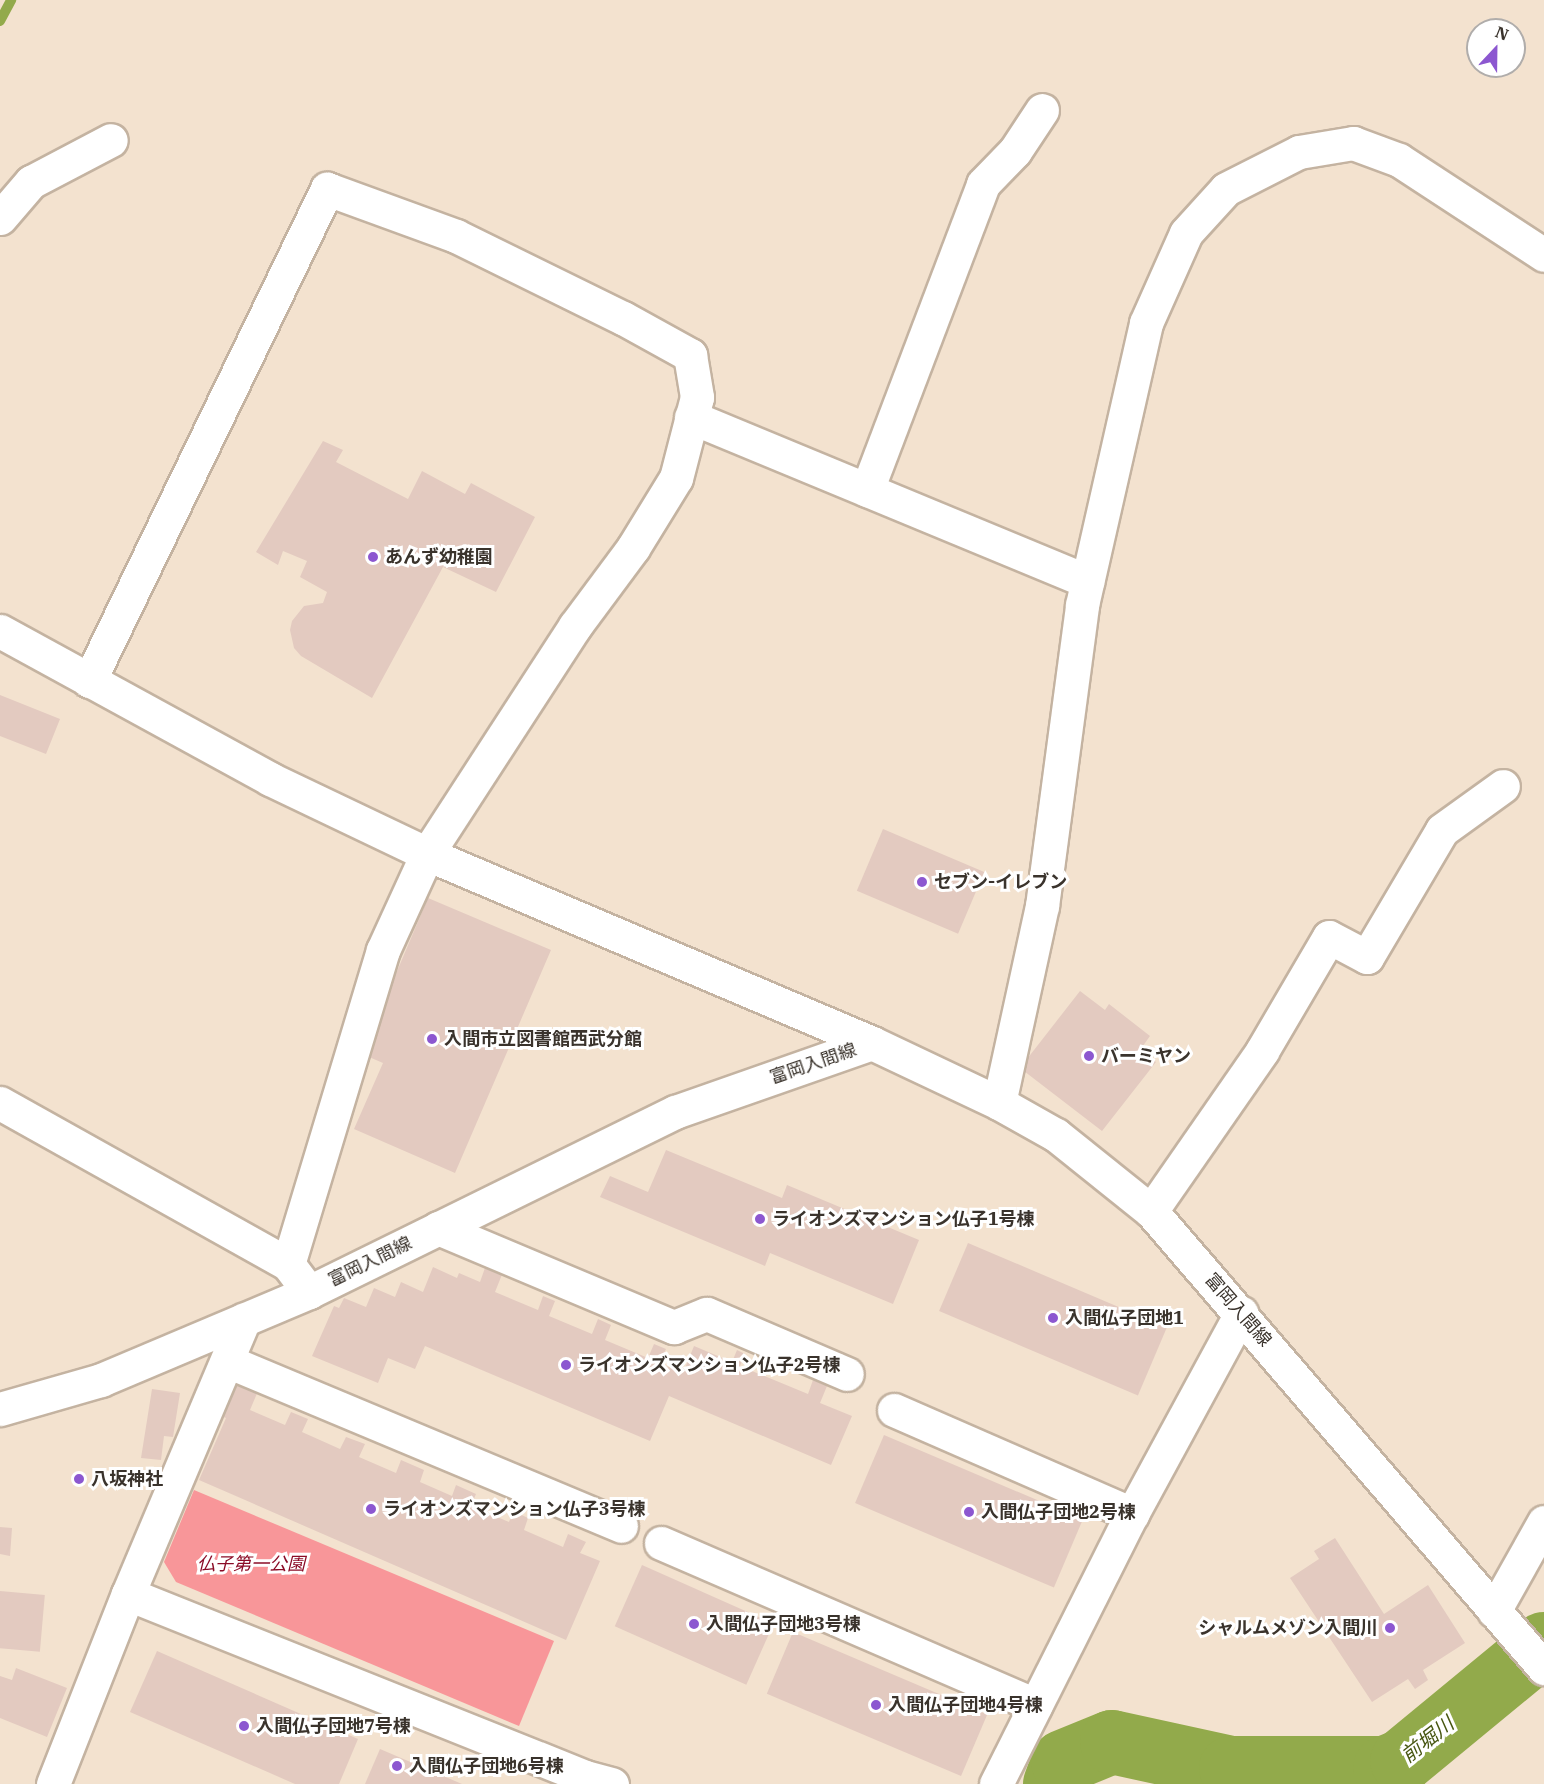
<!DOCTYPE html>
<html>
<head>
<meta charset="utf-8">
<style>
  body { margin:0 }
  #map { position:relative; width:1544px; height:1784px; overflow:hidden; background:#f3e2cf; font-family:"IBM Plex Serif","Noto Sans JP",serif }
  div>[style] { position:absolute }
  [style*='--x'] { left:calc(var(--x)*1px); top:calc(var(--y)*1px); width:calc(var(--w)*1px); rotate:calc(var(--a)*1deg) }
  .green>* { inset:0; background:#f89699 }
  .stream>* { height:10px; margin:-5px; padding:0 5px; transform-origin:5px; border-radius:5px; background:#92aa4b }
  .river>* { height:64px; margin:-32px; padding:0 32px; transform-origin:32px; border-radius:32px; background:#92aa4b }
  .building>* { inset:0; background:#e3cac0; transform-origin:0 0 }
  .roads { filter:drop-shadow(2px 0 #c4b3a1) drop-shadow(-2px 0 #c4b3a1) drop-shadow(0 2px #c4b3a1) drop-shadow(0 -2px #c4b3a1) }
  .minor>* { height:33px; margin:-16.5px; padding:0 16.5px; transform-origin:16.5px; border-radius:16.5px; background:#fff }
  .major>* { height:33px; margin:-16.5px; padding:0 16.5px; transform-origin:16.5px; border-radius:16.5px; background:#fff }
  .dots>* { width:16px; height:16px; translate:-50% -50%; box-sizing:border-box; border:3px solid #fff; border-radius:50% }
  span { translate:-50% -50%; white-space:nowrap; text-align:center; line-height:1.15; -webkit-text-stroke:6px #fff; paint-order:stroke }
  .poi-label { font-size:18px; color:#3a332c; font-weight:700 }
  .left { translate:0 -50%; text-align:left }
  .right { translate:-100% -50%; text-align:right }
  .street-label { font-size:18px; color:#3a332c }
  .park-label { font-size:18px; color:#8b0c27; font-style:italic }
  .water-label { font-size:20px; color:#485712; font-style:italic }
  .north { position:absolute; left:1466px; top:18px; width:60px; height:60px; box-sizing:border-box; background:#fff; border:2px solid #b0adab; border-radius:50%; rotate:22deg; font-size:16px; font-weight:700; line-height:24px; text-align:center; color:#3a332c }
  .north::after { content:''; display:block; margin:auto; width:21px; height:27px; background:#8c57d0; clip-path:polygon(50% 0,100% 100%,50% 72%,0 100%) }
</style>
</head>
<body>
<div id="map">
  <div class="green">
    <div style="clip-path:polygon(194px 1490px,554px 1641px,519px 1726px,176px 1582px,164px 1562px)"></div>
  </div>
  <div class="stream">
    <div style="--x:0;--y:21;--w:24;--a:-62"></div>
    <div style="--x:1385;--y:1768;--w:21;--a:49"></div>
  </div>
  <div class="river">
    <div style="--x:1055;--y:1784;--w:23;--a:-70"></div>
    <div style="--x:1063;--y:1762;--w:53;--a:-22.2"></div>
    <div style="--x:1112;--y:1742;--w:122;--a:12.3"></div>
    <div style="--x:1231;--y:1768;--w:154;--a:0"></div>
    <div style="--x:1385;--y:1768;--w:18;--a:-22"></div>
    <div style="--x:1402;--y:1761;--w:184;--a:-39.5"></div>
  </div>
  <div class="building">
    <div style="clip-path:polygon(323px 441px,343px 450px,336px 462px,408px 499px,422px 471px,465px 494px,471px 483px,535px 517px,496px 592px,443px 567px,372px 698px,301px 656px,294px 648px,290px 630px,292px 621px,304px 606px,323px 603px,327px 592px,300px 577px,307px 561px,283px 551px,278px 565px,256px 552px)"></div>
    <div style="clip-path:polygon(0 695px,60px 719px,46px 754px,0 736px)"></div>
    <div style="left:883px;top:829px;width:110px;height:67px;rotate:23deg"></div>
    <div style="clip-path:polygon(428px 898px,551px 950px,455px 1173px,354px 1129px,383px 1063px,362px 1054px)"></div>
    <div style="clip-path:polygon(1080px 991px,1105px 1010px,1109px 1004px,1150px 1036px,1140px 1050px,1156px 1062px,1102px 1131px,1020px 1068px)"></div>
    <div style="clip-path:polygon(666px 1150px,782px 1198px,787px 1185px,919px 1240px,893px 1304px,770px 1253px,765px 1266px,600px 1197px,610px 1176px,648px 1192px)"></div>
    <div style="left:968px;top:1243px;width:216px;height:74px;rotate:23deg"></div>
    <div style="clip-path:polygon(486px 1265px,503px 1272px,495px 1292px,538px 1310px,543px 1296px,555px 1301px,549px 1316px,592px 1334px,598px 1319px,611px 1325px,605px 1340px,648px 1358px,654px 1344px,666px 1349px,659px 1363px,683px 1373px,694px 1346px,732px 1362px,737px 1350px,745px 1354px,740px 1366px,808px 1394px,813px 1380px,827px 1386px,820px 1403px,852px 1416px,831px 1465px,669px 1396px,650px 1441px,425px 1346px,415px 1369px,388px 1358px,378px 1383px,312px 1356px,334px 1306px,339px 1308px,344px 1298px,366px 1307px,374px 1288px,395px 1297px,401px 1282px,423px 1292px,433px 1267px,457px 1278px,459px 1273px,480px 1282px)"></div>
    <div style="clip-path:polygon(232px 1380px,258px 1391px,250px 1410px,285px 1425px,291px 1412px,308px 1419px,302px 1432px,340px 1449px,346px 1437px,365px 1444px,359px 1457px,396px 1473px,401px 1460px,424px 1470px,420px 1482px,452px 1496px,456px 1485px,476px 1494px,471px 1506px,509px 1522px,513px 1511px,528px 1518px,524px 1530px,563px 1547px,568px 1534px,586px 1542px,580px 1553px,600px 1561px,566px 1640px,199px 1480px,226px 1418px,217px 1414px)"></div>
    <div style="clip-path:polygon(152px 1389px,180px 1393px,173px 1437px,164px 1436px,161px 1460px,141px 1458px)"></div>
    <div style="left:884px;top:1435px;width:216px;height:74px;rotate:23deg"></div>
    <div style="clip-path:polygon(0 1527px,12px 1528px,10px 1556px,0 1554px)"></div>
    <div style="clip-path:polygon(1335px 1538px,1384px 1614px,1428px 1585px,1465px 1643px,1423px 1670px,1428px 1680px,1415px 1689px,1408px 1679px,1372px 1702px,1290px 1578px,1319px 1559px,1314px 1551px)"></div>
    <div style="left:642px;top:1565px;width:144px;height:67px;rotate:24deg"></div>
    <div style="left:0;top:1591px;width:45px;height:57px;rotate:5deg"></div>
    <div style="left:793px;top:1632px;width:211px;height:67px;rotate:23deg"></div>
    <div style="clip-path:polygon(157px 1651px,358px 1739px,339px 1784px,295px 1784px,130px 1712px)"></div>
    <div style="clip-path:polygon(16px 1668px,67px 1688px,47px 1737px,0 1718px,0 1676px,12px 1680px)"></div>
    <div style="clip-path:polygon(380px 1749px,462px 1784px,365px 1784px)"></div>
  </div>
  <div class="roads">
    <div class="minor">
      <div style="--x:0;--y:218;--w:48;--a:-49.3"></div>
      <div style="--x:31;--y:182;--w:90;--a:-27.7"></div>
      <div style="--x:691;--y:417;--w:429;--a:22.5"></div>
      <div style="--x:867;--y:490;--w:327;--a:-69.2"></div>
      <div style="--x:983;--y:184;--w:46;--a:-45.9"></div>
      <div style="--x:1015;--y:151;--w:49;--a:-56.6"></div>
      <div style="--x:0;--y:631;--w:308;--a:28.7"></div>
      <div style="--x:270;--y:779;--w:174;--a:25.5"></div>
      <div style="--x:427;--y:854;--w:483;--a:23"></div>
      <div style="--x:89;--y:681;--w:547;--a:-64.19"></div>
      <div style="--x:327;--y:189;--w:137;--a:20"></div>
      <div style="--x:456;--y:236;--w:186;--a:26.2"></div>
      <div style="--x:623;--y:318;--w:77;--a:28.9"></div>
      <div style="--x:690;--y:355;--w:43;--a:80.5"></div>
      <div style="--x:697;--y:397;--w:84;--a:104.5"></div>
      <div style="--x:676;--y:478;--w:82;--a:121.6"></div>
      <div style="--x:633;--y:548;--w:97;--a:126.6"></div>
      <div style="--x:575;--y:626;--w:272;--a:123"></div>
      <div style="--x:427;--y:854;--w:106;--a:114.6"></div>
      <div style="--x:383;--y:950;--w:328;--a:106.8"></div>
      <div style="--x:288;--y:1264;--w:35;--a:53"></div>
      <div style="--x:0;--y:1103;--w:330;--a:29.2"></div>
      <div style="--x:999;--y:1103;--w:202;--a:-77.7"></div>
      <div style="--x:1042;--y:906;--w:304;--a:-82.4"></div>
      <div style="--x:1082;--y:605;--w:289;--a:-77.2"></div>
      <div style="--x:1146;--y:323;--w:98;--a:-66"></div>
      <div style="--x:1186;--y:233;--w:59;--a:-47.7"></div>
      <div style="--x:1226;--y:189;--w:82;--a:-26.9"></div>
      <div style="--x:1299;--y:152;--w:55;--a:-9.5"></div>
      <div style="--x:1353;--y:143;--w:49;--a:20.3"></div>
      <div style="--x:1399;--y:160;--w:173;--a:33.2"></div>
      <div style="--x:1151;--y:1211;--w:195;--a:-55.2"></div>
      <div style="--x:1262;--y:1051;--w:132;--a:-59.6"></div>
      <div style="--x:1329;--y:937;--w:43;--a:27.8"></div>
      <div style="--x:1367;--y:957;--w:147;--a:-59.4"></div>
      <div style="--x:1442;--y:830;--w:75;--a:-35.8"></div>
      <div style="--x:438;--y:1228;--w:256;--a:22.8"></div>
      <div style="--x:674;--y:1327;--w:35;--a:-22"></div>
      <div style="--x:707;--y:1314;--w:152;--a:23.2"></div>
      <div style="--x:227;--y:1361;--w:427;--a:22.7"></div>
      <div style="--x:894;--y:1410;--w:260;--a:23.6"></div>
      <div style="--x:661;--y:1543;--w:408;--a:23.4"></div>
      <div style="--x:128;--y:1594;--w:492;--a:21.8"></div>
      <div style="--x:585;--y:1777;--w:28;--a:15"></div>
      <div style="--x:1494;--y:1611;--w:102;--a:-60.7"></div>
      <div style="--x:53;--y:1784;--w:204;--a:-68.5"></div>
      <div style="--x:128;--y:1594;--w:298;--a:-67.1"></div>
      <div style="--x:996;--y:1784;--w:302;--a:-63.3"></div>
      <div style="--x:1132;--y:1514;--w:229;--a:-61.5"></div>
    </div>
    <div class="major">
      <div style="--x:0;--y:1409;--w:105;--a:-16"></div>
      <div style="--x:101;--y:1380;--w:226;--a:-22.9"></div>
      <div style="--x:309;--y:1292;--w:408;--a:-26.2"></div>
      <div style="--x:675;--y:1112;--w:209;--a:-19.3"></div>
      <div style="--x:872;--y:1043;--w:140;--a:25.3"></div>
      <div style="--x:999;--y:1103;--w:65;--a:29.3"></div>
      <div style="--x:1056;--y:1135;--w:122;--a:38.7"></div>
      <div style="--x:1151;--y:1211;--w:603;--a:49.31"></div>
    </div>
  </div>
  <div class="dots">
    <div style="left:373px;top:557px;background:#8c57d0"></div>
    <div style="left:922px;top:882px;background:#8c57d0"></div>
    <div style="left:432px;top:1039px;background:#8c57d0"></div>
    <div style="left:1089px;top:1056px;background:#8c57d0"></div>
    <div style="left:760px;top:1219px;background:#8c57d0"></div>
    <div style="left:1053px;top:1318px;background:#8c57d0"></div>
    <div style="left:566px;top:1365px;background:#8c57d0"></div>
    <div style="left:79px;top:1479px;background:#8c57d0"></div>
    <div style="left:371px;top:1509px;background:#8c57d0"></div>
    <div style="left:969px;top:1512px;background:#8c57d0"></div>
    <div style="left:694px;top:1624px;background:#8c57d0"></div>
    <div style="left:1390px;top:1628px;background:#8c57d0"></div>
    <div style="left:876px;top:1705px;background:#8c57d0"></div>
    <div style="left:244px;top:1726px;background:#8c57d0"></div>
    <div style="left:397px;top:1766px;background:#8c57d0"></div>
  </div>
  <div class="poi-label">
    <span class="left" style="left:385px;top:557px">あんず幼稚園</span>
    <span class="left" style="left:934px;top:882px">セブン-イレブン</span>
    <span class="left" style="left:444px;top:1039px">入間市立図書館西武分館</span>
    <span class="left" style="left:1101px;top:1056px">バーミヤン</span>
    <span class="left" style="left:772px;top:1219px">ライオンズマンション仏子1号棟</span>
    <span class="left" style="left:1065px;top:1318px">入間仏子団地1</span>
    <span class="left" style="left:578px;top:1365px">ライオンズマンション仏子2号棟</span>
    <span class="left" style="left:91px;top:1479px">八坂神社</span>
    <span class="left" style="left:383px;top:1509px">ライオンズマンション仏子3号棟</span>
    <span class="left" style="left:981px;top:1512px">入間仏子団地2号棟</span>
    <span class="left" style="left:706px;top:1624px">入間仏子団地3号棟</span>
    <span class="right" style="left:1378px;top:1628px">シャルムメゾン入間川</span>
    <span class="left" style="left:888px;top:1705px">入間仏子団地4号棟</span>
    <span class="left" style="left:256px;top:1726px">入間仏子団地7号棟</span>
    <span class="left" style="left:409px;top:1766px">入間仏子団地6号棟</span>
  </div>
  <div class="street-label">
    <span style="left:813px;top:1064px;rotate:-19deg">富岡入間線</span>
    <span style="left:370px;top:1262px;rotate:-26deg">富岡入間線</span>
    <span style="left:1238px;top:1310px;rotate:49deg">富岡入間線</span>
  </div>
  <div class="park-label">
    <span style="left:251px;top:1564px">仏子第一公園</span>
  </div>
  <div class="water-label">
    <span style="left:1427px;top:1739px;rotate:-38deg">前堀川</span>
  </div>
  <div class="north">N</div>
</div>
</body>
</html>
